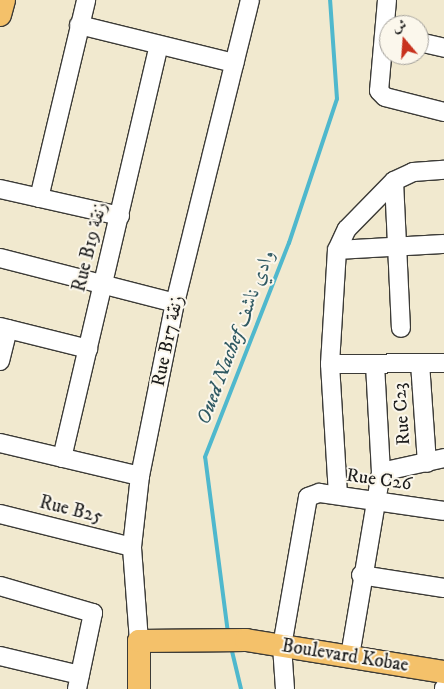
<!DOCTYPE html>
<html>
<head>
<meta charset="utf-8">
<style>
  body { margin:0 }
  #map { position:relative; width:444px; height:689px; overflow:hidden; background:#f1e9cf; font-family:"IM FELL DW Pica",Amiri,serif }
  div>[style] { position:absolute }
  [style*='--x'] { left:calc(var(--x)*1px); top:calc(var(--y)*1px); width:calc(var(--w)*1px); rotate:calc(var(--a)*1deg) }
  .stream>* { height:4px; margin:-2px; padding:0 2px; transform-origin:2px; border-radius:2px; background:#4fb8cd }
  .roads { filter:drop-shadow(1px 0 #3c3b37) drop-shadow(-1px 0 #3c3b37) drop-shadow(0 1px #3c3b37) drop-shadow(0 -1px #3c3b37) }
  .minor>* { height:18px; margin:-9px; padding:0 9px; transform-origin:9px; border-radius:9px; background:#fff }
  .major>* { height:22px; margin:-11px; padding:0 11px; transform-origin:11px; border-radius:11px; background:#f4c16a }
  span { translate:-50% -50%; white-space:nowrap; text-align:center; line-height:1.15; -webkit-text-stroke:4px #fbf7ec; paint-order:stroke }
  .street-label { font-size:19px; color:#1c1c1c }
  .water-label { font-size:20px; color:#305a63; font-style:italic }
  .north { position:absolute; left:379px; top:15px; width:50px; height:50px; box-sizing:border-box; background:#fbf7ec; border:1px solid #a29f99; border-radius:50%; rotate:342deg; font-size:14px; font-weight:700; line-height:20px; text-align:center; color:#1c1c1c }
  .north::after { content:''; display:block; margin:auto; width:18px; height:22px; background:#c8321e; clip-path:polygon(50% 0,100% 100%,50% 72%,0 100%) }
</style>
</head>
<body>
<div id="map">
  <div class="stream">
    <div style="--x:228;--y:633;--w:177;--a:-97.4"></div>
    <div style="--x:205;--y:457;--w:230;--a:-68.6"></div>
    <div style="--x:289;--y:243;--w:152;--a:-71.6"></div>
    <div style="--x:337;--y:99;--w:99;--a:-94"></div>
    <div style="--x:231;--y:647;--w:43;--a:76.6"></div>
  </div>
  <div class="roads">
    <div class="minor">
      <div style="--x:387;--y:0;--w:91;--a:95"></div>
      <div style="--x:379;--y:91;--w:8;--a:45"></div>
      <div style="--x:385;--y:97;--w:61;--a:14.3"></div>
      <div style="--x:79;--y:25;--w:160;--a:13.8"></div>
      <div style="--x:419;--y:42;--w:26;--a:13"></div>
      <div style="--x:394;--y:181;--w:147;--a:87.3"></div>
      <div style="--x:0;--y:189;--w:123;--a:12.7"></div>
      <div style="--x:39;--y:198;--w:204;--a:-76.6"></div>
      <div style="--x:337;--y:250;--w:107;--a:-3.2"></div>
      <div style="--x:0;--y:258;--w:181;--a:14.4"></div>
      <div style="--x:0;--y:327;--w:91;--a:14"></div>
      <div style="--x:0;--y:361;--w:33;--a:-76"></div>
      <div style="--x:420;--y:363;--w:100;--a:86"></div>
      <div style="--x:330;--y:364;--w:114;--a:-0.5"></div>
      <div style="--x:0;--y:443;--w:144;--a:13.3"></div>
      <div style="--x:62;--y:458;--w:424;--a:-76.8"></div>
      <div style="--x:381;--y:472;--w:65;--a:-12.5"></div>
      <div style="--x:338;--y:495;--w:131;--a:-93.5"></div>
      <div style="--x:330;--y:364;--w:114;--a:-86.5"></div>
      <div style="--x:337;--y:250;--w:23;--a:-65"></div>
      <div style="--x:347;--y:229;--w:67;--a:-45.6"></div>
      <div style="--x:394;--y:181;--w:21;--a:-25"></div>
      <div style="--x:413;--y:172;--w:31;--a:-4"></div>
      <div style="--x:0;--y:514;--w:136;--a:14"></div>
      <div style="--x:361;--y:575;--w:84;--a:8.9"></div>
      <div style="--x:0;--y:586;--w:97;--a:16.2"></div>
      <div style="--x:93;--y:613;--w:78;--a:101.9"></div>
      <div style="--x:139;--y:641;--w:94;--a:-94.3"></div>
      <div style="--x:132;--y:547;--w:71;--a:-83.6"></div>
      <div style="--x:140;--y:476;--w:177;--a:-78.6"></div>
      <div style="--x:175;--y:303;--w:312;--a:-76.1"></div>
      <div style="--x:0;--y:656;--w:82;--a:13.4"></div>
      <div style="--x:350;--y:656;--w:187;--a:-80.4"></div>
      <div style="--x:381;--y:472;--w:108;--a:-93.2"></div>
      <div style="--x:285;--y:689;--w:43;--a:-94"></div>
      <div style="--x:282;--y:646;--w:151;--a:-80.1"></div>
      <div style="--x:308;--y:497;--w:12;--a:-20"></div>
      <div style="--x:319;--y:493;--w:126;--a:8.2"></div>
      <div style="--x:444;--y:689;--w:1;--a:-90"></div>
    </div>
    <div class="major">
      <div style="--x:0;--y:15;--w:16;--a:-75"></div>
      <div style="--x:139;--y:689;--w:48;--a:-90"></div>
      <div style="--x:139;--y:641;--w:107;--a:-0.5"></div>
      <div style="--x:246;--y:640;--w:201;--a:9.2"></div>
    </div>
  </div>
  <div class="street-label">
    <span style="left:90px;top:247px;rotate:-76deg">Rue B19 زنقة</span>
    <span style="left:168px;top:341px;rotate:-78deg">Rue B17 زنقة</span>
    <span style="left:402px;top:414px;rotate:-94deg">Rue C23</span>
    <span style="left:379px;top:480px;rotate:8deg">Rue C26</span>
    <span style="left:71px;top:510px;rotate:14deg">Rue B25</span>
    <span style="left:345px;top:656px;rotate:9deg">Boulevard Kobae</span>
  </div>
  <div class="water-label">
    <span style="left:236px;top:337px;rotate:-69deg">Oued Nachef وادي ناشف</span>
  </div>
  <div class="north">ش</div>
</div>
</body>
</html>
